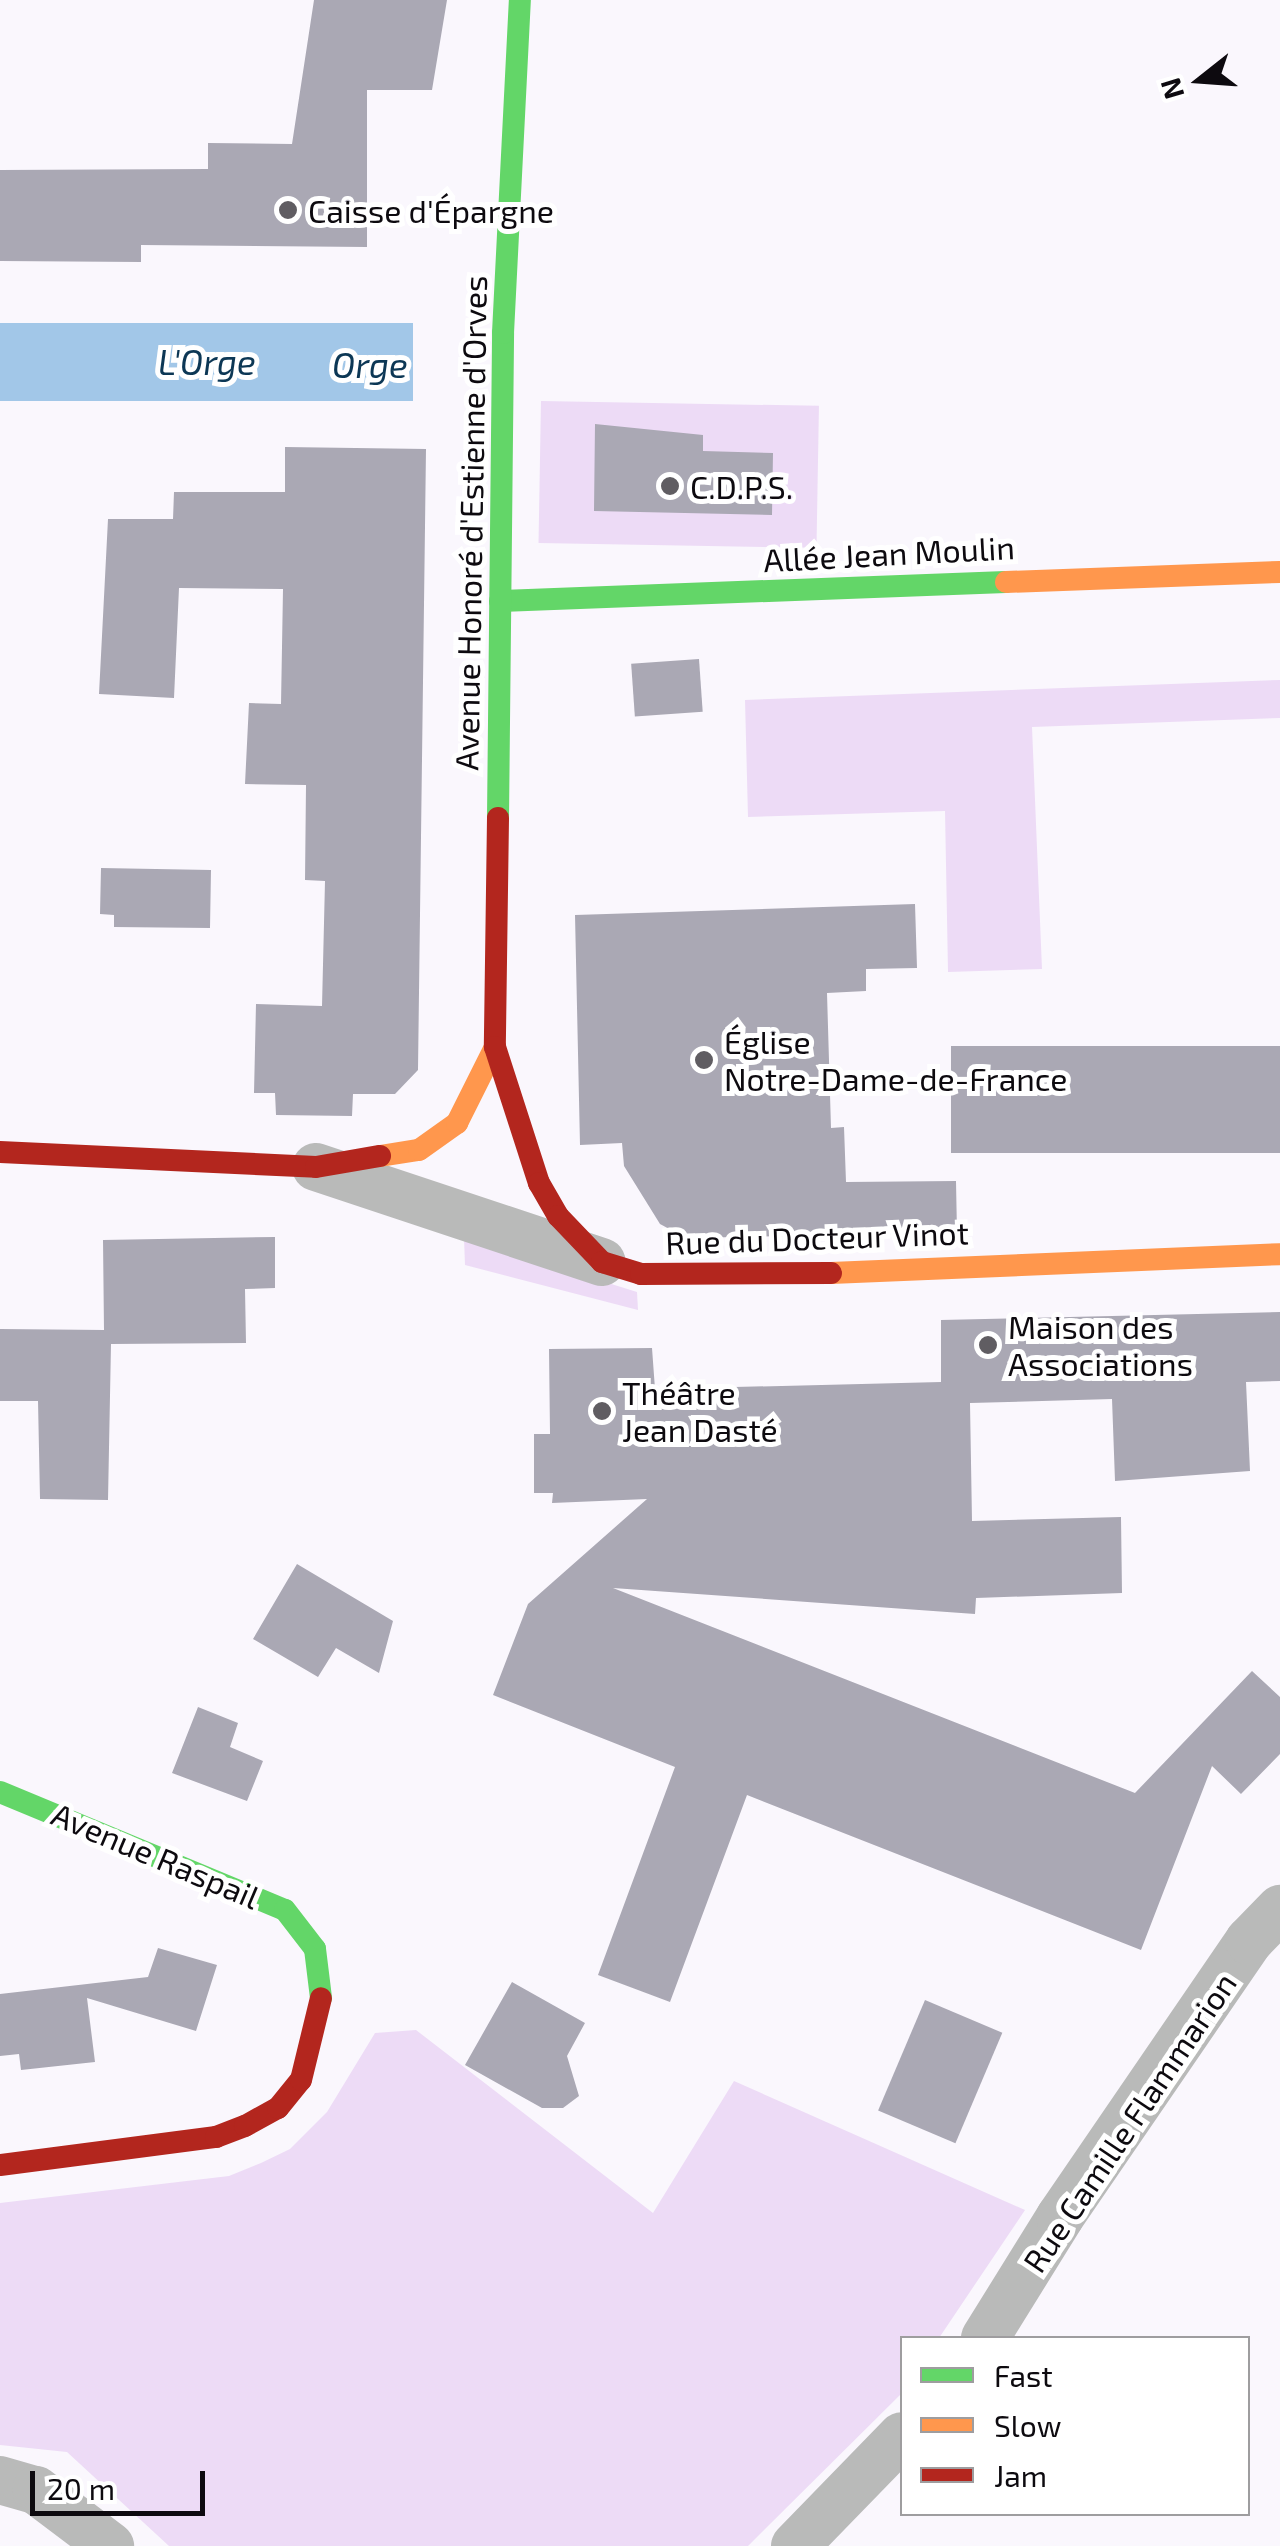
<!DOCTYPE html>
<html>
<head>
<meta charset="utf-8">
<style>
  body { margin:0 }
  #map { position:relative; width:1280px; height:2546px; overflow:hidden; background:#faf7fd; font-family:"Exo 2",sans-serif }
  div>[style] { position:absolute }
  [style*='--x'] { left:calc(var(--x)*1px); top:calc(var(--y)*1px); width:calc(var(--w)*1px); rotate:calc(var(--a)*1deg) }
  .green>* { inset:0; background:#eddbf6; transform-origin:0 0 }
  .water>* { inset:0; background:#a2c7e8; transform-origin:0 0 }
  .building>* { inset:0; background:#aaa8b4; transform-origin:0 0 }
  .street>* { height:48px; margin:-24px; padding:0 24px; transform-origin:24px; border-radius:24px; background:#b9bab9 }
  .fast>* { height:22px; margin:-11px; padding:0 11px; transform-origin:11px; border-radius:11px; background:#63d668 }
  .slow>* { height:22px; margin:-11px; padding:0 11px; transform-origin:11px; border-radius:11px; background:#ff974d }
  .jam>* { height:22px; margin:-11px; padding:0 11px; transform-origin:11px; border-radius:11px; background:#b3261e }
  .dots>* { width:28px; height:28px; translate:-50% -50%; box-sizing:border-box; border:5px solid #fff; border-radius:50% }
  span { translate:-50% -50%; white-space:nowrap; text-align:center; line-height:1.15; -webkit-text-stroke:10px #fff; paint-order:stroke }
  .poi-label { font-size:32px; color:#0d0a0f }
  .left { translate:0 -50%; text-align:left }
  .street-label { font-size:32px; color:#0d0a0f }
  .water-label { font-size:35px; color:#0c3755; font-style:italic }
  .legend { position:absolute; left:900px; top:2336px; width:350px; height:180px; box-sizing:border-box; background:#fff; border:2px solid #9e9d9f; margin:0; padding:12px 18px; list-style:none; font-size:30px; color:#0d0a0f }
  .legend li { display:flex; align-items:center; gap:20px; height:50px }
  .legend b { width:50px; border:2px solid #9e9d9f }
  .north { position:absolute; left:1150px; top:30px; width:100px; height:100px; -webkit-text-stroke:8px #fff; paint-order:stroke; rotate:253deg; font-size:28px; font-weight:700; line-height:40px; text-align:center; color:#0d0a0f }
  .north::after { content:''; display:block; margin:auto; width:35px; height:45px; background:#0d0a0f; clip-path:polygon(50% 0,100% 100%,50% 72%,0 100%) }
  .scale { position:absolute; left:30px; top:2471px; width:175px; height:45px; box-sizing:border-box; border:5px solid #0d0a0f; border-top:0; padding-left:12px; font-size:30px; line-height:35px; white-space:nowrap; color:#0d0a0f; -webkit-text-stroke:8px #fff; paint-order:stroke }
</style>
</head>
<body>
<div id="map">
  <div class="green">
    <div style="left:541px;top:401px;width:278px;height:142px;rotate:1deg"></div>
    <div style="clip-path:polygon(1280px 680px,1280px 718px,1032px 727px,1042px 969px,948px 972px,945px 811px,748px 817px,745px 700px)"></div>
    <div style="clip-path:polygon(464px 1238px,637px 1292px,638px 1310px,465px 1265px)"></div>
    <div style="clip-path:polygon(416px 2030px,653px 2213px,734px 2081px,1025px 2210px,939px 2338px,902px 2338px,900px 2395px,748px 2546px,169px 2546px,67px 2452px,0 2445px,0 2203px,229px 2176px,261px 2163px,290px 2149px,327px 2112px,375px 2033px)"></div>
  </div>
  <div class="water">
    <div style="left:0;top:323px;width:413px;height:78px"></div>
  </div>
  <div class="building">
    <div style="clip-path:polygon(314px 0,447px 0,432px 90px,367px 90px,367px 247px,141px 245px,141px 262px,0 261px,0 170px,208px 169px,208px 143px,292px 144px)"></div>
    <div style="clip-path:polygon(595px 424px,703px 435px,703px 451px,773px 453px,772px 515px,594px 511px)"></div>
    <div style="clip-path:polygon(285px 447px,426px 449px,418px 1070px,395px 1094px,353px 1094px,352px 1116px,276px 1115px,275px 1093px,254px 1093px,256px 1004px,322px 1006px,325px 881px,305px 880px,306px 785px,245px 784px,249px 703px,281px 704px,283px 589px,179px 588px,174px 698px,99px 694px,108px 519px,173px 519px,174px 492px,285px 492px)"></div>
    <div style="left:699px;top:659px;width:53px;height:68px;rotate:86deg"></div>
    <div style="clip-path:polygon(101px 868px,211px 870px,210px 928px,114px 927px,114px 915px,100px 914px)"></div>
    <div style="clip-path:polygon(915px 904px,917px 968px,866px 969px,866px 991px,827px 993px,831px 1128px,844px 1127px,846px 1182px,956px 1181px,957px 1233px,686px 1238px,660px 1224px,624px 1166px,622px 1143px,580px 1145px,575px 915px)"></div>
    <div style="left:1280px;top:1046px;width:107px;height:329px;rotate:90deg"></div>
    <div style="clip-path:polygon(275px 1237px,275px 1288px,245px 1289px,246px 1343px,111px 1344px,108px 1500px,40px 1499px,38px 1401px,0 1401px,0 1329px,104px 1330px,103px 1240px)"></div>
    <div style="clip-path:polygon(1280px 1312px,1280px 1381px,1246px 1382px,1250px 1471px,1115px 1481px,1112px 1399px,970px 1403px,972px 1521px,1121px 1517px,1122px 1593px,976px 1598px,975px 1614px,613px 1588px,1135px 1793px,1252px 1671px,1280px 1697px,1280px 1754px,1241px 1794px,1212px 1766px,1141px 1950px,747px 1795px,670px 2002px,598px 1975px,675px 1767px,493px 1695px,528px 1604px,647px 1499px,552px 1503px,553px 1493px,534px 1493px,534px 1434px,550px 1434px,549px 1349px,652px 1348px,655px 1389px,941px 1382px,941px 1320px)"></div>
    <div style="clip-path:polygon(297px 1564px,393px 1621px,379px 1673px,336px 1648px,318px 1677px,253px 1639px)"></div>
    <div style="clip-path:polygon(198px 1707px,238px 1723px,230px 1747px,263px 1761px,247px 1801px,172px 1773px)"></div>
    <div style="clip-path:polygon(158px 1948px,217px 1965px,196px 2031px,87px 1998px,95px 2062px,21px 2070px,19px 2054px,0 2056px,0 1994px,148px 1977px)"></div>
    <div style="clip-path:polygon(512px 1982px,585px 2023px,567px 2056px,579px 2096px,563px 2108px,542px 2108px,465px 2065px)"></div>
    <div style="left:925px;top:2000px;width:84px;height:120px;rotate:23deg"></div>
  </div>
  <div class="street">
    <div style="--x:316;--y:1167;--w:301;--a:18.4"></div>
    <div style="--x:985;--y:2338;--w:142;--a:-58.2"></div>
    <div style="--x:1060;--y:2217;--w:335;--a:-55.6"></div>
    <div style="--x:1249;--y:1941;--w:45;--a:-45.9"></div>
    <div style="--x:0;--y:2480;--w:37;--a:16"></div>
    <div style="--x:36;--y:2490;--w:93;--a:37.1"></div>
    <div style="--x:795;--y:2546;--w:153;--a:-45.8"></div>
  </div>
  <div class="fast">
    <div style="--x:500;--y:601;--w:506;--a:-2.15"></div>
    <div style="--x:498;--y:818;--w:485;--a:-89.4"></div>
    <div style="--x:503;--y:333;--w:333;--a:-87.1"></div>
    <div style="--x:0;--y:1792;--w:308;--a:22.5"></div>
    <div style="--x:285;--y:1910;--w:49;--a:52.4"></div>
    <div style="--x:315;--y:1949;--w:49;--a:83"></div>
  </div>
  <div class="slow">
    <div style="--x:1006;--y:582;--w:274;--a:-2.1"></div>
    <div style="--x:380;--y:1156;--w:39;--a:-9"></div>
    <div style="--x:419;--y:1150;--w:47;--a:-35.4"></div>
    <div style="--x:457;--y:1123;--w:85;--a:-63.4"></div>
    <div style="--x:831;--y:1273;--w:449;--a:-2.4"></div>
  </div>
  <div class="jam">
    <div style="--x:498;--y:818;--w:229;--a:90.8"></div>
    <div style="--x:495;--y:1047;--w:143;--a:72.1"></div>
    <div style="--x:539;--y:1183;--w:38;--a:60"></div>
    <div style="--x:558;--y:1216;--w:64;--a:46.3"></div>
    <div style="--x:602;--y:1262;--w:41;--a:17.1"></div>
    <div style="--x:641;--y:1274;--w:190;--a:-0.3"></div>
    <div style="--x:0;--y:1152;--w:316;--a:2.7"></div>
    <div style="--x:316;--y:1167;--w:65;--a:-9.8"></div>
    <div style="--x:0;--y:2165;--w:218;--a:-7.4"></div>
    <div style="--x:216;--y:2137;--w:31;--a:-21"></div>
    <div style="--x:245;--y:2126;--w:38;--a:-29"></div>
    <div style="--x:278;--y:2108;--w:36;--a:-51"></div>
    <div style="--x:301;--y:2080;--w:84;--a:-76.3"></div>
  </div>
  <div class="dots">
    <div style="left:288px;top:210px;background:#605d62"></div>
    <div style="left:670px;top:486px;background:#605d62"></div>
    <div style="left:704px;top:1060px;background:#605d62"></div>
    <div style="left:988px;top:1345px;background:#605d62"></div>
    <div style="left:602px;top:1411px;background:#605d62"></div>
  </div>
  <div class="poi-label">
    <span class="left" style="left:308px;top:210px">Caisse d'Épargne</span>
    <span class="left" style="left:690px;top:486px">C.D.P.S.</span>
    <span class="left" style="left:724px;top:1060px">Église<br>Notre-Dame-de-France</span>
    <span class="left" style="left:1008px;top:1345px">Maison des<br>Associations</span>
    <span class="left" style="left:622px;top:1411px">Théâtre<br>Jean Dasté</span>
  </div>
  <div class="street-label">
    <span style="left:470px;top:523px;rotate:-89deg">Avenue Honoré d'Estienne d'Orves</span>
    <span style="left:889px;top:553px;rotate:-3deg">Allée Jean Moulin</span>
    <span style="left:817px;top:1237px;rotate:-2deg">Rue du Docteur Vinot</span>
    <span style="left:156px;top:1855px;rotate:23deg">Avenue Raspail</span>
    <span style="left:1129px;top:2122px;rotate:-56deg">Rue Camille Flammarion</span>
  </div>
  <div class="water-label">
    <span style="left:207px;top:361px">L'Orge</span>
    <span style="left:370px;top:364px">Orge</span>
  </div>
  <ul class="legend">
  <li><b style="height:12px;background:#63d668"></b>Fast</li>
  <li><b style="height:12px;background:#ff974d"></b>Slow</li>
  <li><b style="height:12px;background:#b3261e"></b>Jam</li>
  </ul>
  <div class="north">N</div>
  <div class="scale">20 m</div>
</div>
</body>
</html>
